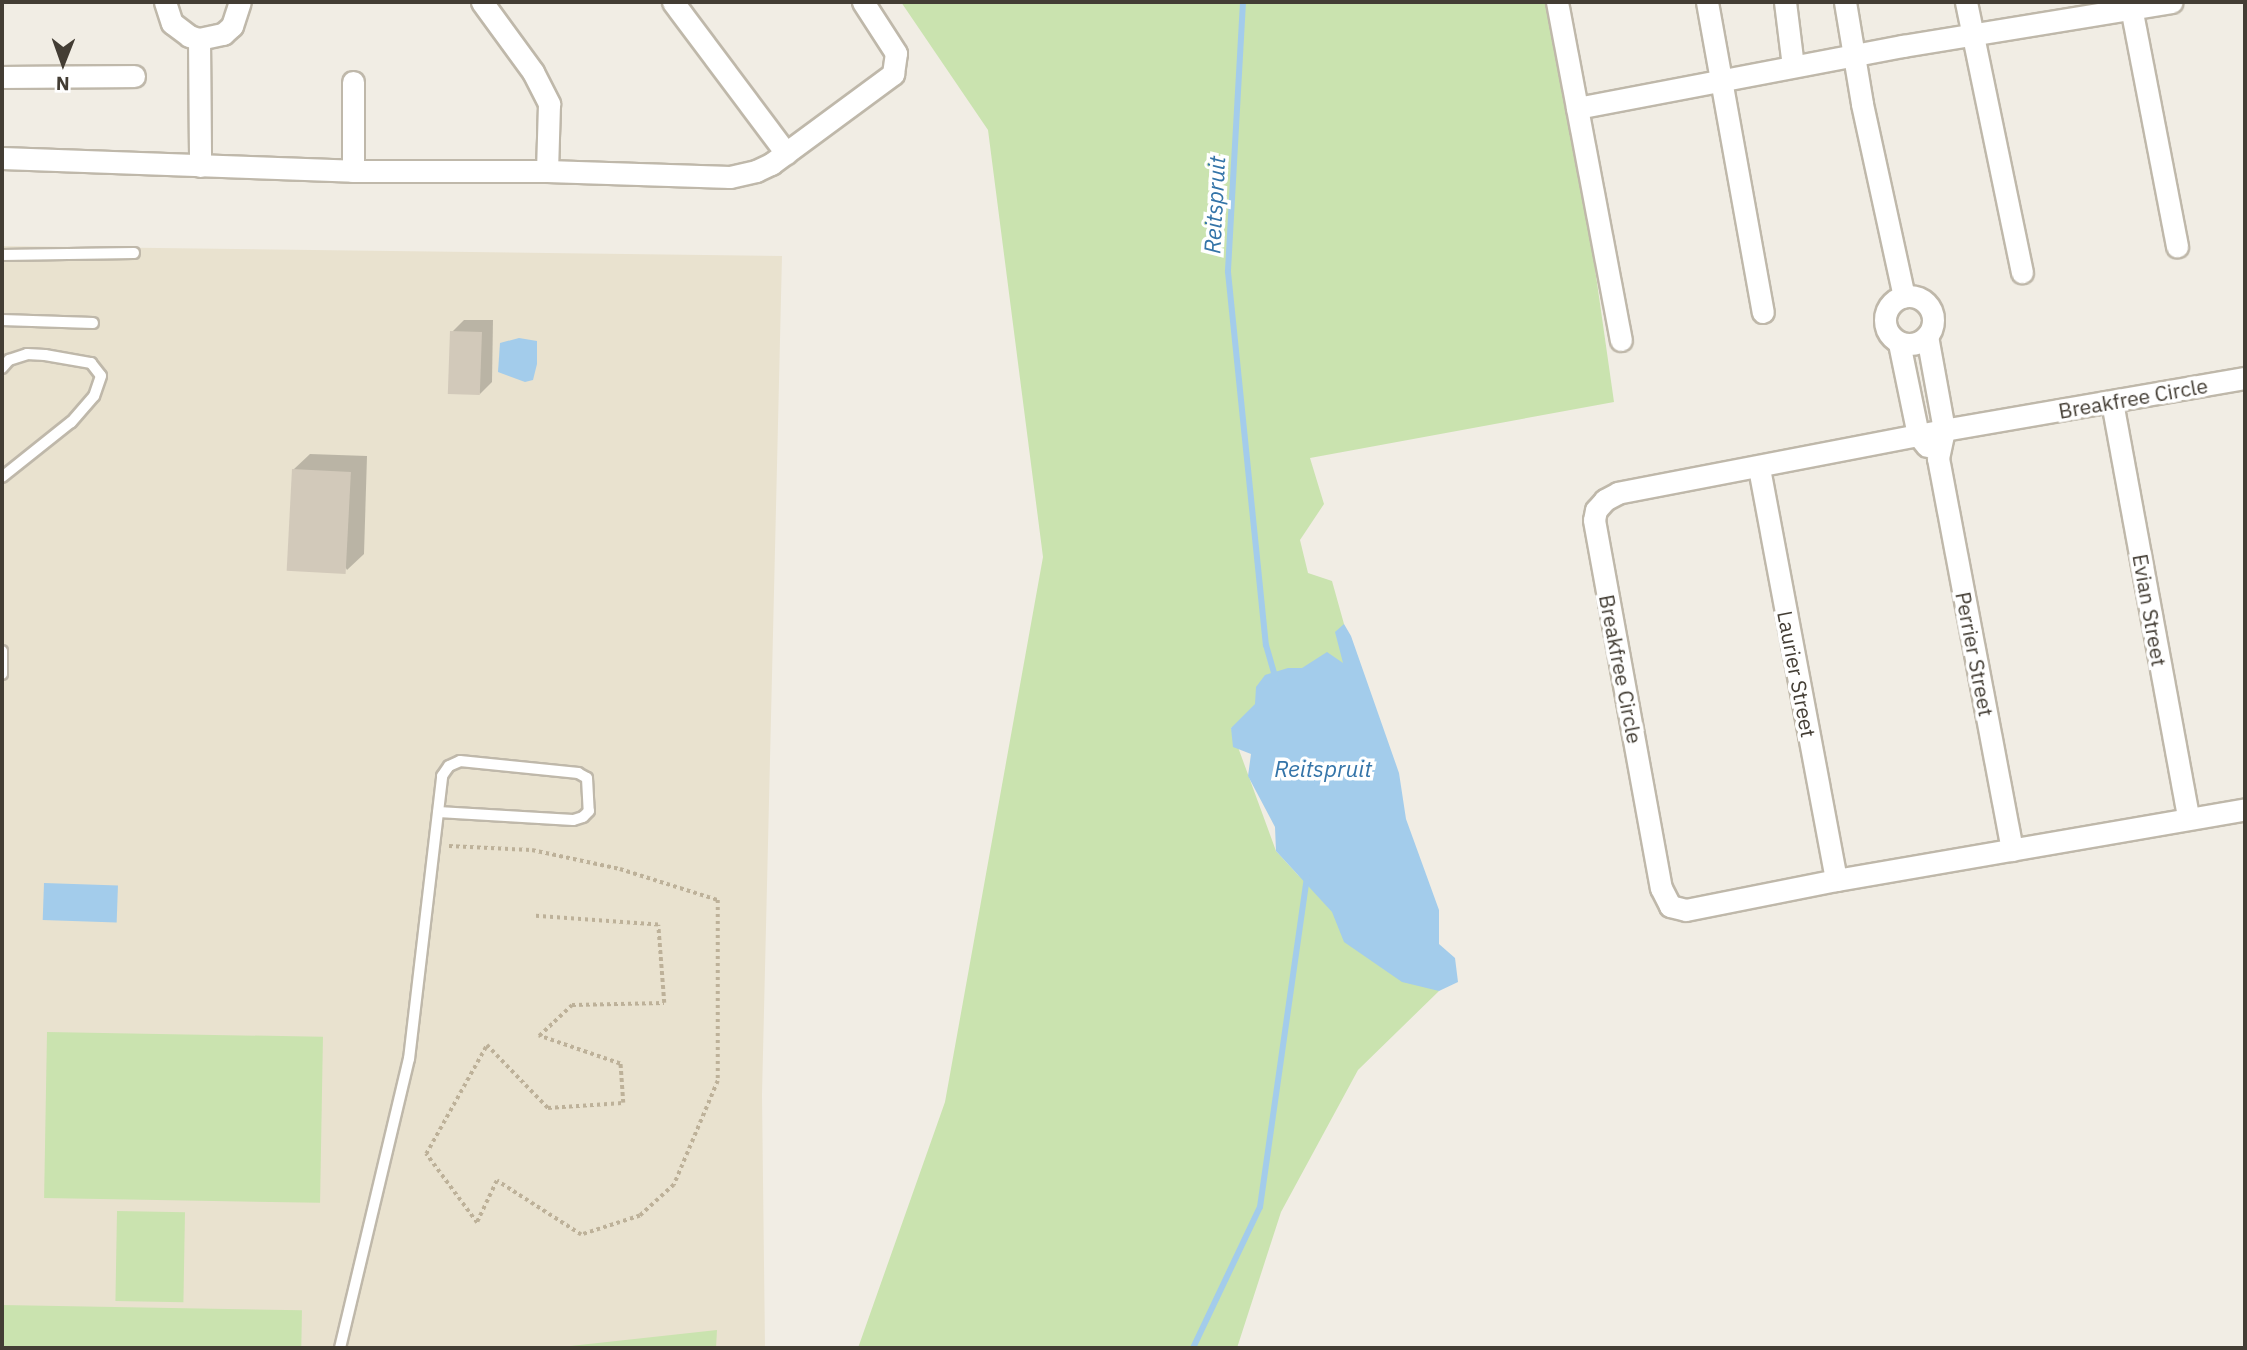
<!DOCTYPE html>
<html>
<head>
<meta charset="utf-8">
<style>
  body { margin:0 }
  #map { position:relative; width:2247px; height:1350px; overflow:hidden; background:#f1ede4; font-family:"IBM Plex Sans",sans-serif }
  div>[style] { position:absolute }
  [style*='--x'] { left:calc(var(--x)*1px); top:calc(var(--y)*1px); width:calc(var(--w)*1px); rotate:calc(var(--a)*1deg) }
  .education>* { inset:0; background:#e9e2cf }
  .green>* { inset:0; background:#cae3af; transform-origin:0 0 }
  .water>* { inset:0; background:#a3cceb; transform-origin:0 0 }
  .shadow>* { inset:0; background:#0003 }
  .stream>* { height:6px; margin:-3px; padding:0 3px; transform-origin:3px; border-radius:3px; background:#a3cceb }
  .building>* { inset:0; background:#d2c9ba; transform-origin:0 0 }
  .path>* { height:3.5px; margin-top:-1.75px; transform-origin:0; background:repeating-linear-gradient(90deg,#bdb199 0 3.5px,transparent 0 7px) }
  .roads { filter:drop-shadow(2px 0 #bfb8aa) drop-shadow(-2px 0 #bfb8aa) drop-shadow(0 2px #bfb8aa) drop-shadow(0 -2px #bfb8aa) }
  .lane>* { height:10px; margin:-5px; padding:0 5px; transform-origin:5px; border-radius:5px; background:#fff }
  .street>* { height:21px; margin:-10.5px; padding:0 10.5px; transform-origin:10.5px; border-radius:10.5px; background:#fff }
  .street>.ring { margin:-10.5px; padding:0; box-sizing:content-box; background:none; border:21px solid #fff; border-radius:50% }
  span { translate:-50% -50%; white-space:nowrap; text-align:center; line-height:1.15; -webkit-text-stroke:7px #fff; paint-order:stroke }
  .street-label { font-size:21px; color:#433d34 }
  .water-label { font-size:23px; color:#3474a8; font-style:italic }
  .frame { position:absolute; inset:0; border:4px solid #433d34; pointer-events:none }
  .north { position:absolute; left:28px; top:28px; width:70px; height:70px; -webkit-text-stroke:5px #fff; paint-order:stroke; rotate:181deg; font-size:19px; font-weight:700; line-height:28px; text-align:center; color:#433d34 }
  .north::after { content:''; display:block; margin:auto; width:24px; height:32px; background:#433d34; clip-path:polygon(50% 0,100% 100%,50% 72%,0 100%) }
</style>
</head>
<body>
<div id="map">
  <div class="education">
    <div style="clip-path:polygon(2px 246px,782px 256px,762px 1095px,765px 1348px,2px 1348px)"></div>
  </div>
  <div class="green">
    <div style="clip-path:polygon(901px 2px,1557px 2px,1614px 402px,1310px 458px,1324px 504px,1300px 540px,1308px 573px,1332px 581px,1344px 624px,1344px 664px,1231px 728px,1276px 851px,1298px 875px,1439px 991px,1358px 1070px,1281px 1212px,1237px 1348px,858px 1348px,945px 1102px,1043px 557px,988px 130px)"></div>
    <div style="left:47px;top:1032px;width:276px;height:166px;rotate:1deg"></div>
    <div style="left:117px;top:1211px;width:68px;height:90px;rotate:1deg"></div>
    <div style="left:2px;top:1305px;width:300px;height:43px;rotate:1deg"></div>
    <div style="clip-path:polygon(717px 1330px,716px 1348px,552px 1348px)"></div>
  </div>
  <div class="water">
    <div style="clip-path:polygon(519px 338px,537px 341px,537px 364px,533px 380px,525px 382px,498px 372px,500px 343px)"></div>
    <div style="clip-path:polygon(1344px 624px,1351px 636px,1399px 773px,1406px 819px,1439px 910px,1439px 944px,1455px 958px,1458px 982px,1439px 991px,1402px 982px,1344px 942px,1332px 912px,1276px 851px,1275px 827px,1248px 776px,1251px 754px,1233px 747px,1231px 728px,1255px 704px,1256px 687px,1265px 675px,1288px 668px,1302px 668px,1327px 652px,1343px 663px,1335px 632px)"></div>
    <div style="left:44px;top:883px;width:74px;height:37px;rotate:2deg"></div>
  </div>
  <div class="shadow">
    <div style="clip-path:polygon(464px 320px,493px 320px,492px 382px,480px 394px,452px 332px)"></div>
    <div style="clip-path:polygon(310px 454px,367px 456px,364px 554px,347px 570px,293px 470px)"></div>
  </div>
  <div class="stream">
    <div style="--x:1243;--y:2;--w:270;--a:93.2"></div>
    <div style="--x:1228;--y:272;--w:375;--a:84.2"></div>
    <div style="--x:1266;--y:645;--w:35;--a:74"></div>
    <div style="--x:1193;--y:1348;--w:156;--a:-64.6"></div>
    <div style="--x:1260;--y:1207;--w:334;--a:-81.9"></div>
  </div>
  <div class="building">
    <div style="left:450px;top:331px;width:32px;height:63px;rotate:2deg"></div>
    <div style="left:292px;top:469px;width:59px;height:102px;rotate:3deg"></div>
  </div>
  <div class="path">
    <div style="--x:449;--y:846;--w:83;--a:2.8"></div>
    <div style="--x:532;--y:850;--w:90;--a:12.2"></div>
    <div style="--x:620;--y:869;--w:103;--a:17.6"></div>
    <div style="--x:718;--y:900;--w:181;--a:90"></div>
    <div style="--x:718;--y:1081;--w:113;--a:112.9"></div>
    <div style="--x:674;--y:1185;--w:46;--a:137.6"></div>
    <div style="--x:640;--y:1216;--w:62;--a:162.1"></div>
    <div style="--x:581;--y:1235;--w:100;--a:-147.3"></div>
    <div style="--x:497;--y:1181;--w:47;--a:115.5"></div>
    <div style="--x:477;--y:1223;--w:86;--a:-126.5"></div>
    <div style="--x:426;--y:1154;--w:125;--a:-60.8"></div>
    <div style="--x:487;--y:1045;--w:88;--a:45.9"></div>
    <div style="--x:548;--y:1108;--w:75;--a:-3.8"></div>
    <div style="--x:623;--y:1103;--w:39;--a:-94"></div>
    <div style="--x:620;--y:1064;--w:86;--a:-160.9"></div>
    <div style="--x:539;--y:1036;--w:45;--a:-43.2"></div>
    <div style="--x:572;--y:1005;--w:92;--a:-1.2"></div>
    <div style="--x:664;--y:1003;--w:78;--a:-94.4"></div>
    <div style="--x:658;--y:925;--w:126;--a:-175.9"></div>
  </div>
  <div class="roads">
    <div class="lane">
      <div style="--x:2;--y:255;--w:132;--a:-0.9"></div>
      <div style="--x:2;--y:320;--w:91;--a:1.9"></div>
      <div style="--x:2;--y:368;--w:11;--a:-49"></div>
      <div style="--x:9;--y:360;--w:19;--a:-18"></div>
      <div style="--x:27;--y:354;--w:18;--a:3"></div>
      <div style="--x:45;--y:355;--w:47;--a:9.9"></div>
      <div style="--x:91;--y:363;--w:16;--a:52"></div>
      <div style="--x:101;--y:376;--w:21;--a:109"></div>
      <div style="--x:94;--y:396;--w:35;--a:131"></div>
      <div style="--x:71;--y:422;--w:88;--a:141.4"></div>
      <div style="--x:2;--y:651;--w:23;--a:90"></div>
      <div style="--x:340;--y:1348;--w:297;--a:-76.6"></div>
      <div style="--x:409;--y:1059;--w:285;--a:-83.3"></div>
      <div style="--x:442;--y:776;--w:12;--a:-55"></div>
      <div style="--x:449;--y:766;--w:12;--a:-24"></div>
      <div style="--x:460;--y:761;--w:119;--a:5.8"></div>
      <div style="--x:578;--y:773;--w:10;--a:29"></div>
      <div style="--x:587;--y:778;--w:33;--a:87"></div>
      <div style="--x:589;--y:811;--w:8;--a:135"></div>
      <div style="--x:583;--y:817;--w:10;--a:163"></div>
      <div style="--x:573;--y:820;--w:135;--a:-176.6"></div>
    </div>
    <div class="street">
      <div style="--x:165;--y:2;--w:22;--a:72"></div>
      <div style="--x:172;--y:23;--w:21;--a:37"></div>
      <div style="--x:189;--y:36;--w:10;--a:17"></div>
      <div style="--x:199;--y:39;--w:25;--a:-12"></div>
      <div style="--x:223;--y:34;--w:12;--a:-42"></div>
      <div style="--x:232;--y:26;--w:25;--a:-72"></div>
      <div style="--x:482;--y:2;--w:87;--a:53.9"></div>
      <div style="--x:533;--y:72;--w:36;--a:63"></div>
      <div style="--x:549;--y:104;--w:67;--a:91.7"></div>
      <div style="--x:673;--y:2;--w:189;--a:53.2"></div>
      <div style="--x:1557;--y:2;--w:344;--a:79.3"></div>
      <div style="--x:1707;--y:2;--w:315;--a:79.8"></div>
      <div style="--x:1785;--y:2;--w:64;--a:82.9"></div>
      <div style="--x:1845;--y:2;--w:103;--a:80.5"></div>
      <div style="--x:1862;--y:104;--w:197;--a:77.7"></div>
      <div style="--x:1966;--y:2;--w:276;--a:78.3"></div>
      <div style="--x:2130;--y:2;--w:249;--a:79.1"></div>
      <div style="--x:199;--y:39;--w:127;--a:89.5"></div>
      <div style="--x:2;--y:77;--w:132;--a:-0.4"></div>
      <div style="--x:353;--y:82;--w:89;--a:90"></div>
      <div style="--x:1577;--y:108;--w:332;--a:-10.8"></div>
      <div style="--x:1903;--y:46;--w:272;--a:-9.3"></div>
      <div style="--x:2;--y:158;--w:351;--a:2.1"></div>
      <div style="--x:353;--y:171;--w:194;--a:0"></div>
      <div style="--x:547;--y:171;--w:183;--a:1.9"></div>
      <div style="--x:730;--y:177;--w:27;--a:-13"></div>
      <div style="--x:756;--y:171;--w:17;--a:-25"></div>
      <div style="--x:771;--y:164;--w:152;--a:-36.4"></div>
      <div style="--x:893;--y:74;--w:21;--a:-82"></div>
      <div style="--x:896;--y:53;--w:61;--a:-122.9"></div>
      <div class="ring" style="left:1885px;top:296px;width:27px;height:27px"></div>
      <div style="--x:1927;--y:336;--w:96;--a:79.7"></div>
      <div style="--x:1944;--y:430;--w:29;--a:102"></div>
      <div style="--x:1938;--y:458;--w:399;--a:79.3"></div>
      <div style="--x:1899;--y:343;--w:94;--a:78.3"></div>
      <div style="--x:1918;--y:435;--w:14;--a:51"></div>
      <div style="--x:2245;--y:378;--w:305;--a:170.2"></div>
      <div style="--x:1944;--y:430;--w:332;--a:169.1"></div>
      <div style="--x:1618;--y:493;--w:15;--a:152"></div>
      <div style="--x:1605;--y:500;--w:13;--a:132"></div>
      <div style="--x:1596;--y:510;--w:10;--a:101"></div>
      <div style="--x:1594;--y:520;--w:374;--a:79.7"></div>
      <div style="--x:1661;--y:888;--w:20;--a:63"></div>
      <div style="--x:1670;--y:906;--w:16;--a:14"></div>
      <div style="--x:1686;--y:910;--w:153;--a:-11.3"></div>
      <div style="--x:1836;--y:880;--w:415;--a:-9.8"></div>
      <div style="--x:2112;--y:402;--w:422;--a:79.6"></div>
      <div style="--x:1759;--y:468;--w:419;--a:79.4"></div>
    </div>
  </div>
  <div class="street-label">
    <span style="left:2133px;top:398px;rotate:-10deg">Breakfree Circle</span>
    <span style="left:2150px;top:610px;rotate:80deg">Evian Street</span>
    <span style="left:1975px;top:654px;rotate:79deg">Perrier Street</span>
    <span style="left:1621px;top:669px;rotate:79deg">Breakfree Circle</span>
    <span style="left:1797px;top:674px;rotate:79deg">Laurier Street</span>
  </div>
  <div class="water-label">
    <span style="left:1214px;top:205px;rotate:-87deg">Reitspruit</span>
    <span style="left:1323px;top:768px">Reitspruit</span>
  </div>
  <div class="frame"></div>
  <div class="north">N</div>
</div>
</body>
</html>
